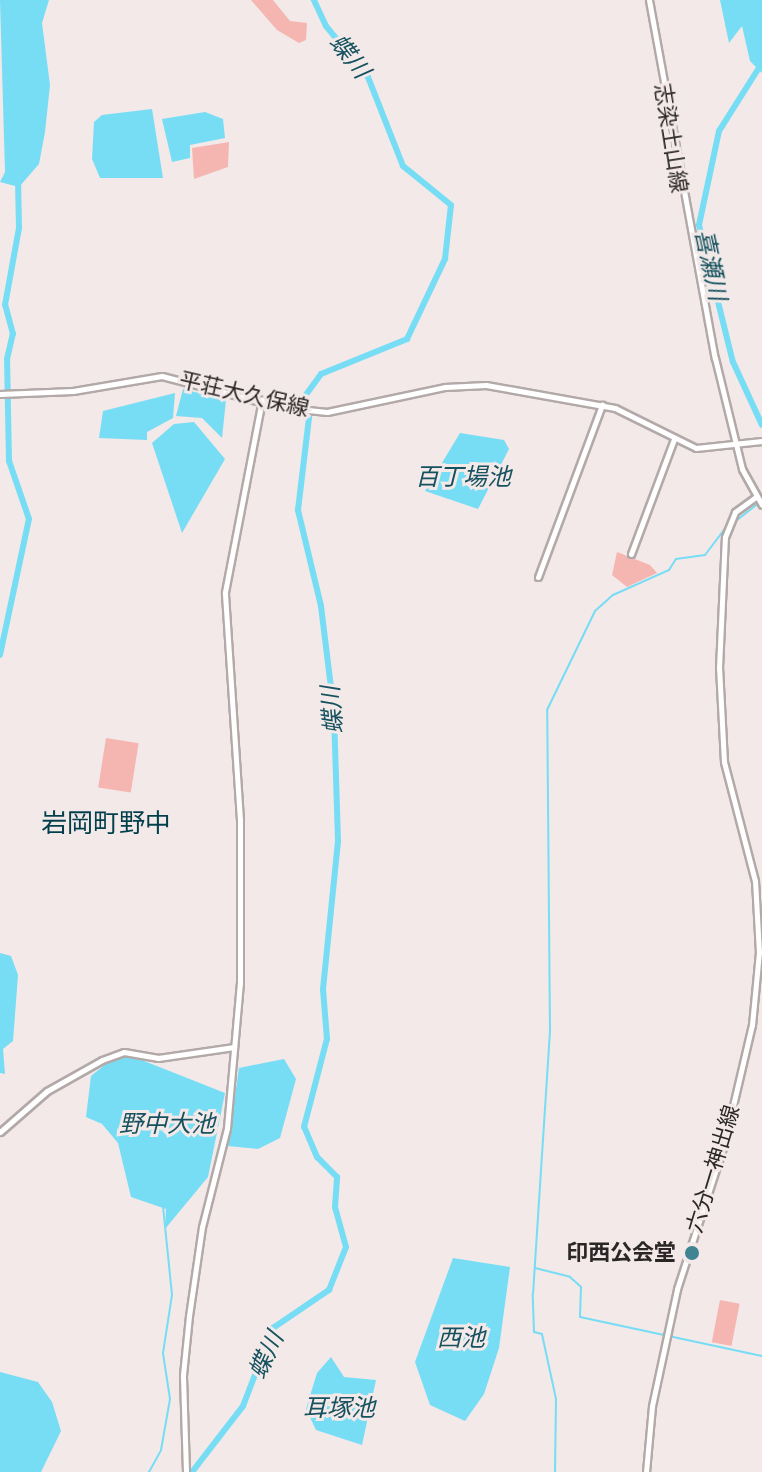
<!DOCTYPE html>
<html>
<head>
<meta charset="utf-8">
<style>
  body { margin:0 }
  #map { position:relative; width:762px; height:1472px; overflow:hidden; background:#f2e9e8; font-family:Quicksand,"Noto Sans JP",sans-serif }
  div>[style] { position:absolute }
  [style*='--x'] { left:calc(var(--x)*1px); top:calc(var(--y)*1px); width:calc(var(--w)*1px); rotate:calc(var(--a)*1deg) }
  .green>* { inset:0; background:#f5b6b2; transform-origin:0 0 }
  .water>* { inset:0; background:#76ddf5 }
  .stream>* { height:2px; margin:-1px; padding:0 1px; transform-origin:1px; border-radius:1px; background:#76ddf5 }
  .river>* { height:6px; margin:-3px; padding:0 3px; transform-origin:3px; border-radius:3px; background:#76ddf5 }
  .roads { filter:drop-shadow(2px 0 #b2a9a8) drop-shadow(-2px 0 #b2a9a8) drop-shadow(0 2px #b2a9a8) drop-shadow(0 -2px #b2a9a8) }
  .secondary>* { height:5px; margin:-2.5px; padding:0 2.5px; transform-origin:2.5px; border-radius:2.5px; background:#fff }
  .dots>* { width:22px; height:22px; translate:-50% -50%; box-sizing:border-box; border:4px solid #f2e9e8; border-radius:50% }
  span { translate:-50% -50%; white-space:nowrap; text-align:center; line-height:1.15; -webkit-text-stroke:6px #f2e9e8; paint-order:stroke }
  .street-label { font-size:22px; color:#2b2727 }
  .poi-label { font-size:22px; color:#2b2727; font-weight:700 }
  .right { translate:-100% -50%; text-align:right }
  .water-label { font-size:24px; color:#15515e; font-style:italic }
  .quarter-label { font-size:26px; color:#003f4b }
</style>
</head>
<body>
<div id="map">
  <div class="green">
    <div style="clip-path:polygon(251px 0,273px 0,290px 21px,307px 23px,306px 40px,299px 43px,277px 30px)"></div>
    <div style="clip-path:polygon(229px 142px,228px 167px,194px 179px,192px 148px)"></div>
    <div style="clip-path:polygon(617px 552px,650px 565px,657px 573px,627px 587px,612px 575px)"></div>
    <div style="left:106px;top:738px;width:33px;height:50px;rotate:9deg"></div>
    <div style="left:720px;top:1300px;width:20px;height:43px;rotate:11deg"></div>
  </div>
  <div class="water">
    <div style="clip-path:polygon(0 0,49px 0,42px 23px,50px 85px,45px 132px,39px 164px,19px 187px,0 182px,5px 172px)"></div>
    <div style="clip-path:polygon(720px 0,762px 0,762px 73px,750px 61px,742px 26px,729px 43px)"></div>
    <div style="clip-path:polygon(152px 109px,163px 178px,100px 178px,92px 159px,94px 122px,102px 115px)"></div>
    <div style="clip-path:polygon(205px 112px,223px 119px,225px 138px,190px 145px,190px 158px,172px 162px,162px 119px)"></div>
    <div style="clip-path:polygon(183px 389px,226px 400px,222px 438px,202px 418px,176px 416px)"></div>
    <div style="clip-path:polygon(175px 393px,173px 418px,147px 432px,147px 440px,99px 438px,103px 411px)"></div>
    <div style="clip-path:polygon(194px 422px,225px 459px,182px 533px,152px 443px,174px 424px)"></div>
    <div style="clip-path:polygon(460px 433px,504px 440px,509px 449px,478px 509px,425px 491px)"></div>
    <div style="clip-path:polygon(0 953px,11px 956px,18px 975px,13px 1041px,3px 1049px,5px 1074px,0 1073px)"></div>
    <div style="clip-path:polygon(129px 1055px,225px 1093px,208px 1177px,165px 1229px,166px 1209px,131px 1197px,118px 1143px,102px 1124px,86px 1117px,91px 1076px,112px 1059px)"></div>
    <div style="clip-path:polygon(284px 1059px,296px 1079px,280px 1138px,258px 1149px,228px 1146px,239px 1068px)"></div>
    <div style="clip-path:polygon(453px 1258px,510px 1267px,499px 1348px,484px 1394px,465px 1421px,430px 1405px,415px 1362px)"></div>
    <div style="clip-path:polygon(331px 1357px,344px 1377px,376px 1380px,362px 1445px,316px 1430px,306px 1409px,317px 1373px)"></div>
    <div style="clip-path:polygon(0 1372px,38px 1382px,52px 1402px,61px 1431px,41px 1472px,0 1472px)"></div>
  </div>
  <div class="stream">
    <div style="--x:732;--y:524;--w:33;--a:-38"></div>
    <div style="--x:535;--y:1268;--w:36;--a:14"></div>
    <div style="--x:570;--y:1277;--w:15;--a:42"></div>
    <div style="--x:581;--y:1287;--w:30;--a:92"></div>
    <div style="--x:580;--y:1317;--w:186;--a:12.1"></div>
    <div style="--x:149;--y:1472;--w:25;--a:-61"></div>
    <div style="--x:161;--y:1450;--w:52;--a:-80"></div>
    <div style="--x:170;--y:1399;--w:47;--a:-98.7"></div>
    <div style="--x:163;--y:1353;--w:59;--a:-81.2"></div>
    <div style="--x:172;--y:1295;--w:88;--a:-95.8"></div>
    <div style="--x:555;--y:1472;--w:73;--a:-89.2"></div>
    <div style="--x:556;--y:1399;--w:66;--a:-102.2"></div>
    <div style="--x:542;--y:1334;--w:8;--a:-166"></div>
    <div style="--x:534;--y:1332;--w:38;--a:-92"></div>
    <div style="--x:533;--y:1294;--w:264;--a:-86.3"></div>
    <div style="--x:550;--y:1031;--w:321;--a:-90.5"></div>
    <div style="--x:547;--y:710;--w:110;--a:-64.1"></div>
    <div style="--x:595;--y:611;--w:24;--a:-42"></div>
    <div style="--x:613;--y:595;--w:61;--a:-24.1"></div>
    <div style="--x:669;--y:570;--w:13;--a:-58"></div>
    <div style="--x:676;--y:559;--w:29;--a:-8"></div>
    <div style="--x:705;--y:555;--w:35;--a:-53"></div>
  </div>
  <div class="river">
    <div style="--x:762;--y:63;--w:80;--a:122.3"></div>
    <div style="--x:719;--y:131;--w:96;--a:102"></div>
    <div style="--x:699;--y:225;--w:141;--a:76.1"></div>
    <div style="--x:733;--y:362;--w:69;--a:65.3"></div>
    <div style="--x:0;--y:655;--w:139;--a:-78"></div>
    <div style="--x:29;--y:519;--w:61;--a:-109"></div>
    <div style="--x:9;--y:461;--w:102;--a:-91.1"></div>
    <div style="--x:7;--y:359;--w:26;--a:-77"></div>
    <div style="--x:13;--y:334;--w:30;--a:-105"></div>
    <div style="--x:5;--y:305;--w:78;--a:-79.7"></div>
    <div style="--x:19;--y:228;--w:47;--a:-91.2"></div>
    <div style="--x:192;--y:1472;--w:83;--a:-52.3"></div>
    <div style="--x:243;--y:1406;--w:84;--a:-69"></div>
    <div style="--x:273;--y:1328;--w:68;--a:-34.2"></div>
    <div style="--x:329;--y:1290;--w:46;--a:-68.4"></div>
    <div style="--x:346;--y:1247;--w:41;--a:-105.4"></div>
    <div style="--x:335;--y:1207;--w:30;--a:-86"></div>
    <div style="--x:337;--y:1177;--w:28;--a:-135"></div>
    <div style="--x:317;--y:1157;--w:33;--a:-113"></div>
    <div style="--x:304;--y:1127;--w:91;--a:-75.4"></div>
    <div style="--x:327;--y:1039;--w:50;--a:-94.6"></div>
    <div style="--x:323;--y:989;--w:149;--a:-84.2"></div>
    <div style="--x:338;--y:841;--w:129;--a:-91.8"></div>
    <div style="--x:334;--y:712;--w:107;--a:-97"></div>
    <div style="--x:321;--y:606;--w:99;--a:-103.5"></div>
    <div style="--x:298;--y:510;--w:93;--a:-83.2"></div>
    <div style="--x:309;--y:418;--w:22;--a:-100"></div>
    <div style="--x:305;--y:396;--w:27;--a:-54"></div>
    <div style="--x:321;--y:374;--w:93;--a:-22.1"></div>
    <div style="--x:407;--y:339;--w:89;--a:-64.6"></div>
    <div style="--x:445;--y:259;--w:54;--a:-83.7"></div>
    <div style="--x:451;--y:205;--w:62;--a:-140.9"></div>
    <div style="--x:403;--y:166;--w:96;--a:-111.5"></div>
    <div style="--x:368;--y:77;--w:66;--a:-129.5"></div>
    <div style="--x:326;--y:26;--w:29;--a:-115"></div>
  </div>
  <div class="roads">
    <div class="secondary">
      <div style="--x:649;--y:0;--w:364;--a:79.6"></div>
      <div style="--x:715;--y:358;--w:114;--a:76.3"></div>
      <div style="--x:742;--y:469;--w:41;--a:60.9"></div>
      <div style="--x:0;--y:394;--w:73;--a:-2.4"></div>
      <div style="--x:73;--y:391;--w:90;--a:-9.6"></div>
      <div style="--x:162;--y:376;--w:122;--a:14.7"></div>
      <div style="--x:280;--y:407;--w:47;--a:6.1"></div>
      <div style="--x:327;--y:412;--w:121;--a:-12"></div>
      <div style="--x:445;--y:387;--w:41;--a:-2.8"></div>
      <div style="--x:486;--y:385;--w:131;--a:10.1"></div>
      <div style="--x:615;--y:408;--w:90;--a:26.3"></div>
      <div style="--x:696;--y:448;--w:66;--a:-6.1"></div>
      <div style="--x:631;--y:554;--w:123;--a:-69.5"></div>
      <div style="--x:538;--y:577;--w:184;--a:-69.6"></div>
      <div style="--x:0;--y:1132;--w:62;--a:-41.1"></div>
      <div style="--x:47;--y:1091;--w:63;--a:-29.4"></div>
      <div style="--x:102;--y:1060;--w:23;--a:-20"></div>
      <div style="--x:124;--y:1052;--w:35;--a:10"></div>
      <div style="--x:158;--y:1058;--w:77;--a:-8.2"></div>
      <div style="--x:186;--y:1472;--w:97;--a:-91.8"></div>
      <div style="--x:183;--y:1375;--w:59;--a:-84.2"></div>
      <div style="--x:189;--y:1316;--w:90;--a:-81.7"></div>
      <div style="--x:202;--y:1227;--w:102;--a:-75.8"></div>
      <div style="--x:227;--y:1128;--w:146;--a:-84.9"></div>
      <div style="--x:240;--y:983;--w:163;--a:-90"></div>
      <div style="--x:240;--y:820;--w:228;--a:-93.8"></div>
      <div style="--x:225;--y:592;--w:196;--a:-79.1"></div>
      <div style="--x:646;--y:1472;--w:66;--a:-84.8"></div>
      <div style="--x:652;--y:1406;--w:120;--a:-77.9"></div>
      <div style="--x:677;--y:1289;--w:152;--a:-72"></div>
      <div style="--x:724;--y:1144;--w:122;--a:-76.8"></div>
      <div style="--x:752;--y:1025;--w:73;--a:-84.5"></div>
      <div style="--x:759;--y:952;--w:71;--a:-93.2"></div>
      <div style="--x:755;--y:881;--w:123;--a:-104.6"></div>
      <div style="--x:724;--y:762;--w:94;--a:-93"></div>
      <div style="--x:719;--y:668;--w:131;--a:-87.4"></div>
      <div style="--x:725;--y:537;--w:27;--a:-68"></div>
      <div style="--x:735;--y:512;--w:26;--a:-36"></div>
    </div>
  </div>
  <div class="dots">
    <div style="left:692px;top:1253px;background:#408393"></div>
  </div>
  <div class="street-label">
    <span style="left:671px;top:138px;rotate:81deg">志染土山線</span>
    <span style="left:244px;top:394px;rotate:13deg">平荘大久保線</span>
    <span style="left:713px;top:1169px;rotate:-73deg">六分一神出線</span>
  </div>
  <div class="poi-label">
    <span class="right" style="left:676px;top:1253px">印西公会堂</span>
  </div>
  <div class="water-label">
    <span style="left:350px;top:56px;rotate:52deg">蝶川</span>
    <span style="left:711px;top:265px;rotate:78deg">喜瀬川</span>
    <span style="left:463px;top:477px">百丁場池</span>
    <span style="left:332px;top:710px;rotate:-95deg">蝶川</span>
    <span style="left:167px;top:1124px">野中大池</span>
    <span style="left:461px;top:1338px">西池</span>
    <span style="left:266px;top:1355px;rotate:-65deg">蝶川</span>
    <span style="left:339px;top:1408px">耳塚池</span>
  </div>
  <div class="quarter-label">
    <span style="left:106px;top:823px">岩岡町野中</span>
  </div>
</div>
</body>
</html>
